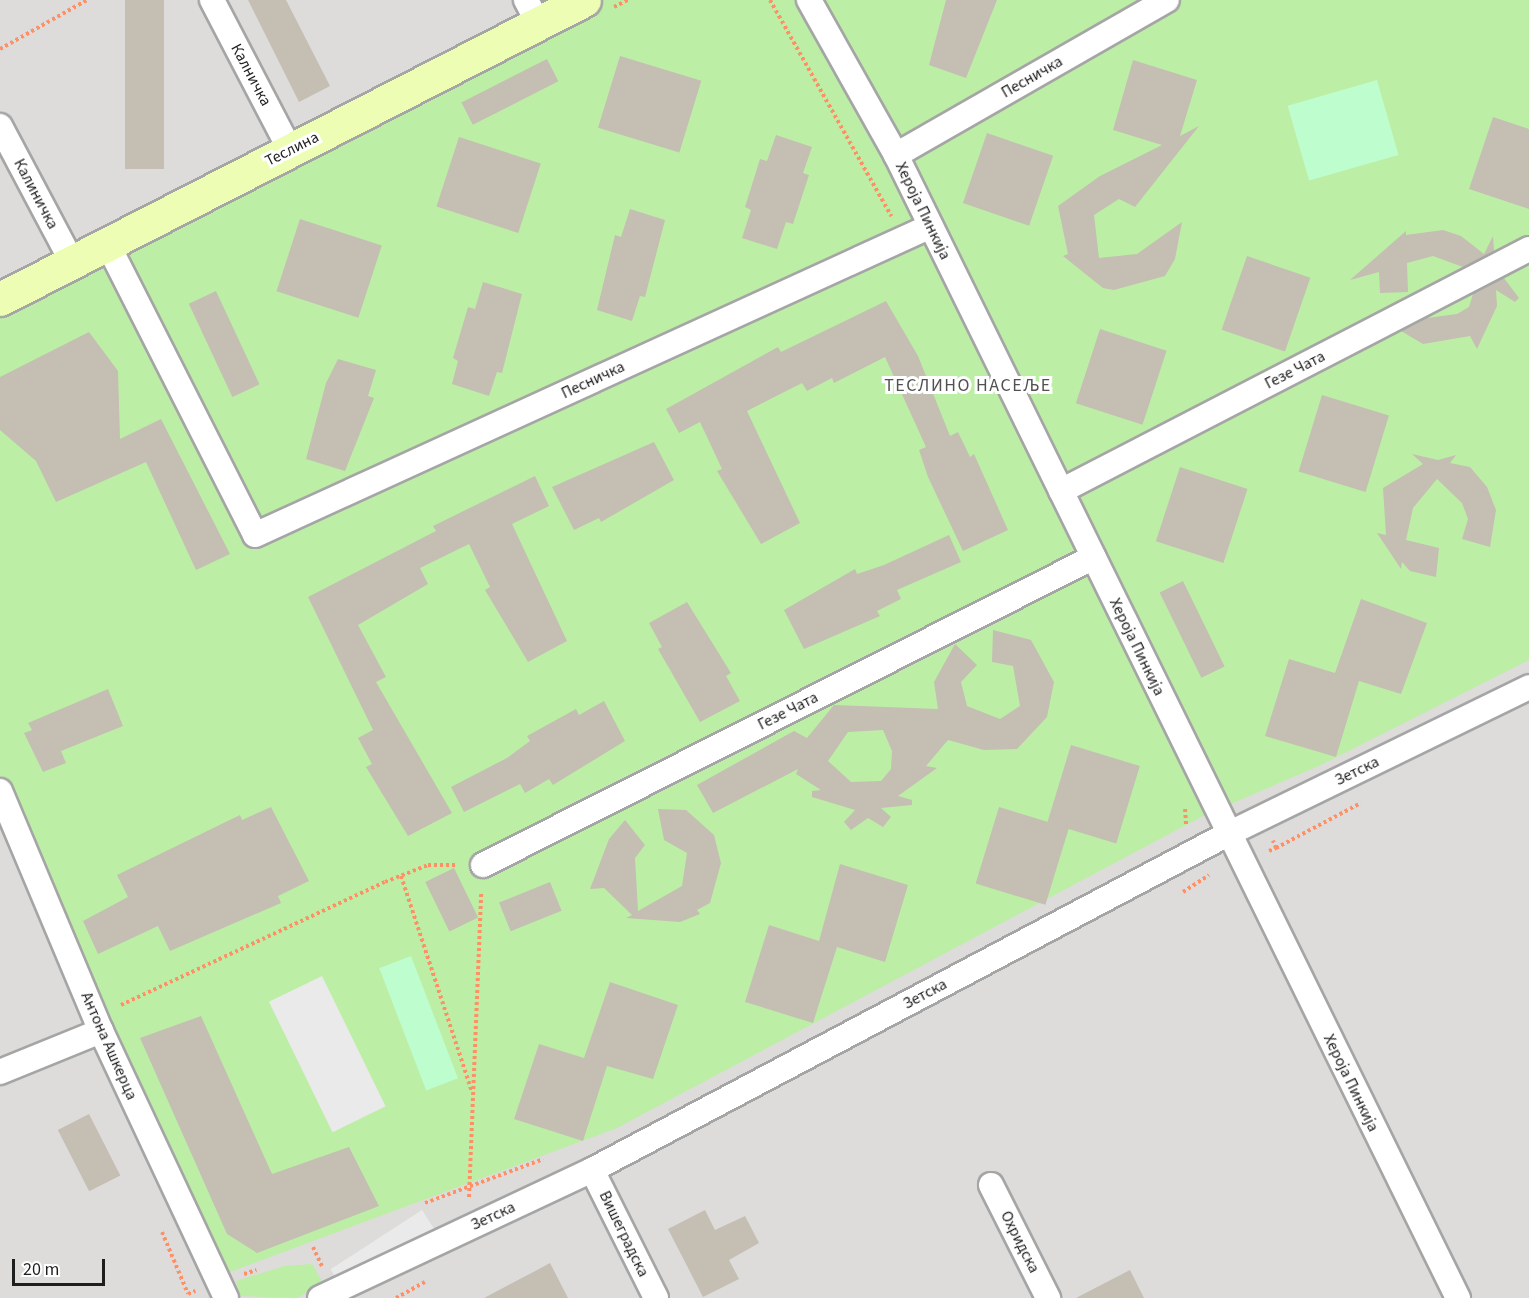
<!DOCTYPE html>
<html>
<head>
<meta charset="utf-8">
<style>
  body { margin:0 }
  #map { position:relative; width:1529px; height:1298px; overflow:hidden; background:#f0eee4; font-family:"Source Sans 3",sans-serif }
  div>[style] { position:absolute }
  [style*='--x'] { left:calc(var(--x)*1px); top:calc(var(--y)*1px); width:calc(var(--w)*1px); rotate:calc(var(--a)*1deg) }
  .residential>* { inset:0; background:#dddcdb; transform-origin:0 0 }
  .grass>* { inset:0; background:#bdeea6 }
  .park>* { inset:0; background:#befdce; transform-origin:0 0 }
  .parking>* { inset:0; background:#eaeaea; transform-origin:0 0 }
  .building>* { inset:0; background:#c4beb3; transform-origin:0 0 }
  .path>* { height:4px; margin-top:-2px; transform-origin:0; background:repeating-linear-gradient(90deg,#ff9066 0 3px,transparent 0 6px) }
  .roads { filter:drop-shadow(2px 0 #a5a5a5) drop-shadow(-2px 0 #a5a5a5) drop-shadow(0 2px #a5a5a5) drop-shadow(0 -2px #a5a5a5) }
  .street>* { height:24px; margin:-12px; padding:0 12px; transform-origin:12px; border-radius:12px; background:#fff }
  .secondary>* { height:33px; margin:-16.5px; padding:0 16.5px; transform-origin:16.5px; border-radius:16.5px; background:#edfeb4 }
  span { translate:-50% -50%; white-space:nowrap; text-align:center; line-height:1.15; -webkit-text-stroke:6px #fff; paint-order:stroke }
  .street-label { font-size:16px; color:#1e1e1e }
  .neighbourhood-label { font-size:18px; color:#515151; letter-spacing:1.5px }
  .scale { position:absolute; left:12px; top:1259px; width:93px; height:27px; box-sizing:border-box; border:3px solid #1e1e1e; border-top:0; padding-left:8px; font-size:18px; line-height:21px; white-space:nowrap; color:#1e1e1e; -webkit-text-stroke:4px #fff; paint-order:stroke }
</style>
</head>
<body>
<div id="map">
  <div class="residential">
    <div style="left:0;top:0;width:1529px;height:1298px"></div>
  </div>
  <div class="grass">
    <div style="clip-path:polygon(599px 0,1529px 0,1529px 660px,1321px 765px,1203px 816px,617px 1128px,222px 1275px,0 776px,0 307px)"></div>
    <div style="clip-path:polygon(312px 1264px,323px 1283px,297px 1298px,240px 1296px,236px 1281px,284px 1266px)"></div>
  </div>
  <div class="park">
    <div style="left:1377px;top:80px;width:78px;height:93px;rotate:74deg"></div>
    <div style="left:411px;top:956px;width:131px;height:34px;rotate:69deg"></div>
  </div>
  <div class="parking">
    <div style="left:322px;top:976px;width:145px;height:59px;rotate:64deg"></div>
    <div style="left:422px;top:1210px;width:24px;height:109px;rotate:57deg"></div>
  </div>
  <div class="building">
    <div style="left:125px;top:0;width:39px;height:169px"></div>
    <div style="clip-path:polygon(248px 0,286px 0,330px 86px,299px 102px)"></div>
    <div style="clip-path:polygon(946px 0,997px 0,966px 78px,929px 65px)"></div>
    <div style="left:620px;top:56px;width:85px;height:75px;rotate:17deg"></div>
    <div style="left:547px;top:59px;width:25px;height:96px;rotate:63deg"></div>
    <div style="clip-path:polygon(1133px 60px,1197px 80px,1180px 136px,1199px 126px,1135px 207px,1119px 199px,1094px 215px,1099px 258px,1137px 254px,1182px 222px,1175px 259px,1165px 276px,1114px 290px,1103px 288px,1063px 256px,1068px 254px,1058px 206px,1100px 176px,1162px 145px,1113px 130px)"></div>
    <div style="clip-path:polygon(1493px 117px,1529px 129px,1529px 209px,1469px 189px)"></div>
    <div style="left:987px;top:133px;width:70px;height:74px;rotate:19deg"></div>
    <div style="clip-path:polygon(776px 135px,812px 147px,803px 173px,809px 175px,793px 224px,786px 222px,777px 249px,742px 238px,751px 210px,745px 207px,760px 159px,767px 161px)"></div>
    <div style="left:459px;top:137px;width:86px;height:73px;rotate:18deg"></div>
    <div style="clip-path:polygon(630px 209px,665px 220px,645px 297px,640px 296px,632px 321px,597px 310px,615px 235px,621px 237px)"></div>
    <div style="left:300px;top:219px;width:86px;height:76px;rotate:18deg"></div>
    <div style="clip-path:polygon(1443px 230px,1461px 236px,1484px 254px,1493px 236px,1494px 251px,1463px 267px,1433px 256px,1407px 263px,1408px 292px,1380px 293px,1379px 272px,1350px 280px,1406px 231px,1406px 235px)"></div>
    <div style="left:1247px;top:256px;width:67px;height:78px;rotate:19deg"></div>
    <div style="clip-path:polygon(1504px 278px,1519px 298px,1515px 302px,1496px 290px,1497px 306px,1477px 349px,1470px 336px,1423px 344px,1401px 331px,1427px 318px,1457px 314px,1469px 307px,1473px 294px)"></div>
    <div style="clip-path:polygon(483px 282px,522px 294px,502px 373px,497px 372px,489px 396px,452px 384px,458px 361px,453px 358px,468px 307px,475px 309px)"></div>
    <div style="left:216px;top:291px;width:103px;height:30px;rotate:65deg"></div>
    <div style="clip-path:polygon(886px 301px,918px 356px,950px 436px,958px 432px,970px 457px,974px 454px,1008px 530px,963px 551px,928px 477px,919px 450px,926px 447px,885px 357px,834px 383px,832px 378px,807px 391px,802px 383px,747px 411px,800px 523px,761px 544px,717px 471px,722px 469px,700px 422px,679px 433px,666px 409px,778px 347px,781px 352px)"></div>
    <div style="left:1100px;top:329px;width:70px;height:78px;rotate:18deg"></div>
    <div style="clip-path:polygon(89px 332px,118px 371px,120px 439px,161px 419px,230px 554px,196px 570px,146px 462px,56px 502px,36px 461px,0 430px,0 377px)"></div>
    <div style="clip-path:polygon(338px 359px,376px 370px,368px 396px,374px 398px,345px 471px,306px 459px,326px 383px)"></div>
    <div style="left:1322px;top:395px;width:70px;height:80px;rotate:17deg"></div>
    <div style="clip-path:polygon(654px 442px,674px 480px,601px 522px,599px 518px,574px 530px,552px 487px)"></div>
    <div style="clip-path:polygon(1412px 454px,1438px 460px,1456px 455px,1450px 463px,1470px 467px,1487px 487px,1496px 510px,1490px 547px,1462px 539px,1468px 519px,1462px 503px,1437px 479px,1413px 508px,1406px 540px,1439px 548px,1436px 577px,1410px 571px,1402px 562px,1401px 569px,1377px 533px,1386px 535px,1383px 488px,1423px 464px)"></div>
    <div style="left:1180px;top:467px;width:71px;height:78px;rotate:18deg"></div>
    <div style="clip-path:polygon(535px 476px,549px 506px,512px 524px,567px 641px,528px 662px,485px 590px,490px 587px,469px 544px,420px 568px,428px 584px,358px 625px,386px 677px,376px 682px,452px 813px,408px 836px,366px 767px,372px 764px,358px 738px,373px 730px,308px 597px,436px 531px,433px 526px)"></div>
    <div style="clip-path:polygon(949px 535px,961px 562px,897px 590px,901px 599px,877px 611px,880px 616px,804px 649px,784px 610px,855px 569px,857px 574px,884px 565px)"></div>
    <div style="left:1183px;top:581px;width:95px;height:26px;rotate:64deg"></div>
    <div style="clip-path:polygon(1361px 599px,1427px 623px,1401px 694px,1359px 681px,1336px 757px,1265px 736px,1289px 659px,1335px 673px)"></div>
    <div style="clip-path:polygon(687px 602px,731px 673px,726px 676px,740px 701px,700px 722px,658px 649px,662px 647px,649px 623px)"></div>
    <div style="clip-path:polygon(evenodd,993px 630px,1031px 640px,1054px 682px,1047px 717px,1017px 749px,984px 750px,948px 740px,926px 766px,937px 768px,898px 796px,912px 800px,912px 805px,881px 808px,891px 817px,883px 827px,868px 818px,851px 830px,844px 822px,855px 810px,812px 797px,812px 791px,821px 790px,796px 774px,798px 769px,713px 813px,697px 785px,794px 731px,807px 738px,834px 705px,938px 709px,934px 682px,955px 644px,977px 665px,961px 682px,967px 706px,1000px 719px,1020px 706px,1013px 666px,992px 662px,993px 630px,883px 730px,892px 751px,891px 769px,881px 781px,851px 782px,828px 761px,848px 732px,883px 730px)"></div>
    <div style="clip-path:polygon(108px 689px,123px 726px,61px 751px,66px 763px,43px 772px,24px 733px,32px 730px,28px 723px)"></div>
    <div style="clip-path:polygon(604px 701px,625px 741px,553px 785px,549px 779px,525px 793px,520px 784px,464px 812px,451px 787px,507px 758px,530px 741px,527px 736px,576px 709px,579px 715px)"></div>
    <div style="left:1071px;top:745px;width:72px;height:81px;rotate:17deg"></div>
    <div style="clip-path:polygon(271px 807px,309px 881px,278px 896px,281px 903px,170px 951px,158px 926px,98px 954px,83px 921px,128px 897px,117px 875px,240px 815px,242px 820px)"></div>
    <div style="left:999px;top:807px;width:73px;height:80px;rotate:17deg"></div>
    <div style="clip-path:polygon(658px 809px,686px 810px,714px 835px,721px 863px,710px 903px,697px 910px,700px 914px,680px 922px,626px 918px,632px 915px,604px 888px,590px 889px,609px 839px,625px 820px,645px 845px,635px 858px,638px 911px,682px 886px,687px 853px,664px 840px)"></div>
    <div style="clip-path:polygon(840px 864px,908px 885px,885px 962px,837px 947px,813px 1023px,745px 1002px,769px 925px,819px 941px)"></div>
    <div style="left:454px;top:868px;width:55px;height:32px;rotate:64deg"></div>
    <div style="left:550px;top:882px;width:31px;height:55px;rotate:68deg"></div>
    <div style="clip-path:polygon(610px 982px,678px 1005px,653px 1079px,607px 1066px,583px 1141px,514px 1119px,539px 1044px,584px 1058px)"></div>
    <div style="clip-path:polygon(201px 1016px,272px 1174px,349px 1147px,379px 1206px,257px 1253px,227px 1234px,140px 1038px)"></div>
    <div style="left:89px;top:1114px;width:69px;height:35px;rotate:63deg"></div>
    <div style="clip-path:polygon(705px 1210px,715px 1230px,745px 1216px,759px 1243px,729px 1260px,739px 1279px,703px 1297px,668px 1229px)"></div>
    <div style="clip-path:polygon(550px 1263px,568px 1298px,484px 1298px,539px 1269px)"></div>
    <div style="clip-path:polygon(1130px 1270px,1144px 1298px,1076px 1298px)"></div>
  </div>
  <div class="path">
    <div style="--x:770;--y:0;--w:248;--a:60.7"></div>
    <div style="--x:614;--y:7;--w:16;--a:-27"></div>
    <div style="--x:0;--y:49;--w:100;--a:-29.4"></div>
    <div style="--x:1185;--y:809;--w:16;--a:86"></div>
    <div style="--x:1276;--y:848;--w:96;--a:-27.9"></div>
    <div style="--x:1269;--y:851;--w:8;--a:-23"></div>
    <div style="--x:1276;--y:848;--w:8;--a:-113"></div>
    <div style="--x:401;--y:876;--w:227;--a:71.8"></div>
    <div style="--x:1183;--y:892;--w:31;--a:-33"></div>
    <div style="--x:121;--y:1005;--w:291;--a:-25"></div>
    <div style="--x:385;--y:882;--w:46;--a:-21.6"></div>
    <div style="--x:428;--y:865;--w:30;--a:0"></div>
    <div style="--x:469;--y:1197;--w:305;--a:-87.7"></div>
    <div style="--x:425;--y:1203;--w:126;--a:-20.4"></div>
    <div style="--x:162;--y:1232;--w:67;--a:67.2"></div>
    <div style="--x:188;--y:1294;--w:8;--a:-23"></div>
    <div style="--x:313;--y:1247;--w:21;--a:65"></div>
    <div style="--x:244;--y:1274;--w:13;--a:-18"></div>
    <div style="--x:396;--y:1298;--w:33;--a:-29"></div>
  </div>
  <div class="roads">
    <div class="street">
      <div style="--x:212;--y:0;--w:169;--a:62.5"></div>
      <div style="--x:526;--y:0;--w:27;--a:62"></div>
      <div style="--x:809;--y:0;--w:178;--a:60.7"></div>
      <div style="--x:896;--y:155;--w:1274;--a:63.82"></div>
      <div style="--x:0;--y:126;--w:154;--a:62.1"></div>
      <div style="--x:896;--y:155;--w:312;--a:-29.8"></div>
      <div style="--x:107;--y:243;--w:327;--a:63.1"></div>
      <div style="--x:255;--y:535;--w:743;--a:-24.57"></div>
      <div style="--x:1061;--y:491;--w:527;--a:-27.34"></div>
      <div style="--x:0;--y:791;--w:260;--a:67.2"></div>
      <div style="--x:101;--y:1031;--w:295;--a:64.9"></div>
      <div style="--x:483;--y:865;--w:684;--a:-26.75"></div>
      <div style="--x:0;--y:1072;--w:109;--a:-22.1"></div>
      <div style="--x:592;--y:1170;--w:143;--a:63.4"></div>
      <div style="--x:991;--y:1185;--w:127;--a:63.2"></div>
      <div style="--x:320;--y:1298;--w:301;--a:-25.2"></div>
      <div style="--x:592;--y:1170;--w:719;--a:-27.85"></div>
      <div style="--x:1228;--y:834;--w:335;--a:-26"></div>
    </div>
    <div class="secondary">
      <div style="--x:0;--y:299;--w:656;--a:-27.11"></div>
    </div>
  </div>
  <div class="street-label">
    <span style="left:251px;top:75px;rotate:62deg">Калничка</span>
    <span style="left:1032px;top:77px;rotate:-30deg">Песничка</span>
    <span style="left:292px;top:149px;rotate:-27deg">Теслина</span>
    <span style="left:36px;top:194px;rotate:62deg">Калиничка</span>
    <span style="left:923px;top:211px;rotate:64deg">Хероја Пинкија</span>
    <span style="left:1295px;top:370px;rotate:-27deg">Гезе Чата</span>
    <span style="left:593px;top:380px;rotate:-25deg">Песничка</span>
    <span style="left:1137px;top:647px;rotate:64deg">Хероја Пинкија</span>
    <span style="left:788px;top:711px;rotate:-27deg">Гезе Чата</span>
    <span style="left:1357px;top:771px;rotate:-26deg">Зетска</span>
    <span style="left:925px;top:994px;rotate:-28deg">Зетска</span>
    <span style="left:109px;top:1046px;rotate:66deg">Антона Ашкерца</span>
    <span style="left:1351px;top:1083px;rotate:64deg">Хероја Пинкија</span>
    <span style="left:493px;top:1216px;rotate:-25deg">Зетска</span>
    <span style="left:624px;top:1234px;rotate:64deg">Вишеградска</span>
    <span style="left:1020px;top:1242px;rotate:63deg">Охридска</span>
  </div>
  <div class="neighbourhood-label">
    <span style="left:968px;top:386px">ТЕСЛИНО НАСЕЉЕ</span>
  </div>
  <div class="scale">20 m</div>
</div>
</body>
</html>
